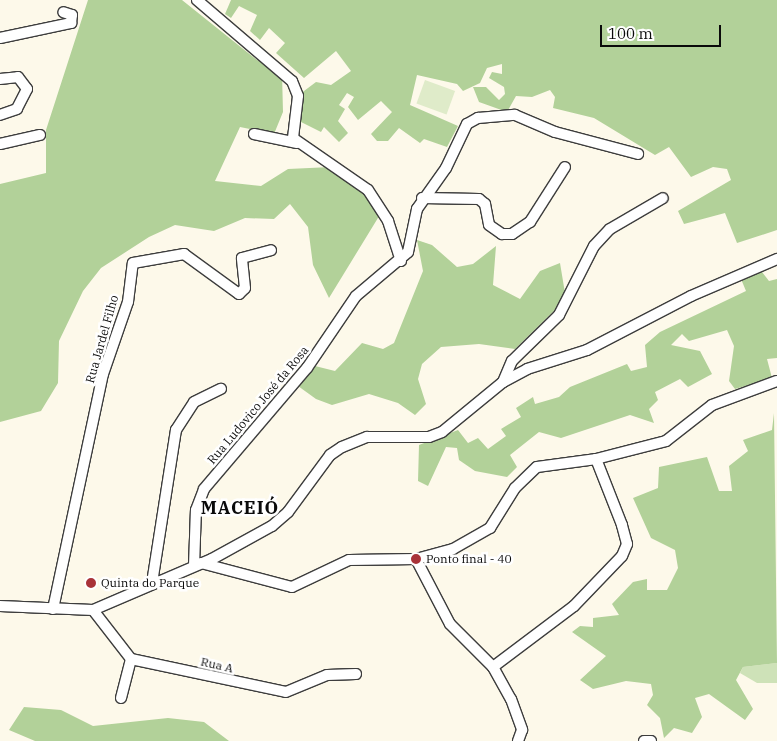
<!DOCTYPE html>
<html>
<head>
<meta charset="utf-8">
<style>
  body { margin:0 }
  #map { position:relative; width:777px; height:741px; overflow:hidden; background:#fdf9ea; font-family:"IBM Plex Serif",serif }
  div>[style] { position:absolute }
  [style*='--x'] { left:calc(var(--x)*1px); top:calc(var(--y)*1px); width:calc(var(--w)*1px); rotate:calc(var(--a)*1deg) }
  .green>* { inset:0; background:#cee2b8 }
  .forest>* { inset:0; background:#b2d199 }
  .pitch>* { inset:0; background:#dfebc9; transform-origin:0 0 }
  .roads { filter:drop-shadow(1px 0 #3d3d3d) drop-shadow(-1px 0 #3d3d3d) drop-shadow(0 1px #3d3d3d) drop-shadow(0 -1px #3d3d3d) }
  .minor>* { height:10px; margin:-5px; padding:0 5px; transform-origin:5px; border-radius:5px; background:#fff }
  .dots>* { width:14px; height:14px; translate:-50% -50%; box-sizing:border-box; border:2px solid #fff; border-radius:50% }
  span { translate:-50% -50%; white-space:nowrap; text-align:center; line-height:1.15; -webkit-text-stroke:5px #fff; paint-order:stroke }
  .street-label { font-size:12px; color:#0a0a0a }
  .poi-label { font-size:12px; color:#0a0a0a }
  .left { translate:0 -50%; text-align:left }
  .district-label { font-size:18px; color:#0a0a0a; font-weight:700; letter-spacing:1px }
  .scale { position:absolute; left:600px; top:25px; width:121px; height:22px; box-sizing:border-box; border:2px solid #0a0a0a; border-top:0; padding-left:6px; font-size:15px; line-height:18px; white-space:nowrap; color:#0a0a0a; -webkit-text-stroke:4px #fff; paint-order:stroke }
</style>
</head>
<body>
<div id="map">
  <div class="green">
    <div style="clip-path:polygon(777px 663px,777px 683px,757px 683px,740px 673px,743px 667px)"></div>
  </div>
  <div class="forest">
    <div style="clip-path:polygon(88px 0,182px 0,257px 60px,282px 73px,283px 112px,274px 134px,240px 127px,215px 181px,261px 186px,288px 169px,331px 167px,364px 187px,381px 213px,329px 298px,313px 265px,308px 227px,290px 204px,274px 219px,245px 218px,214px 231px,175px 225px,149px 237px,101px 268px,83px 291px,59px 341px,58px 383px,41px 411px,0 422px,0 184px,46px 173px,46px 130px)"></div>
    <div style="clip-path:polygon(231px 0,777px 0,777px 230px,737px 243px,725px 213px,684px 224px,678px 211px,731px 180px,727px 169px,713px 167px,691px 177px,669px 147px,655px 155px,594px 118px,553px 108px,555px 97px,550px 90px,532px 97px,516px 96px,507px 112px,479px 102px,473px 87px,486px 87px,499px 100px,505px 94px,504px 87px,489px 78px,492px 72px,502px 74px,502px 64px,487px 68px,480px 83px,463px 91px,457px 84px,417px 75px,410px 105px,458px 126px,447px 147px,424px 139px,420px 143px,399px 128px,388px 141px,377px 141px,371px 134px,392px 112px,381px 101px,358px 120px,348px 107px,354px 97px,347px 93px,339px 105px,345px 109px,338px 121px,348px 133px,339px 142px,324px 127px,321px 132px,297px 120px,300px 94px,316px 82px,331px 85px,351px 71px,336px 51px,304px 78px,276px 53px,285px 43px,269px 28px,260px 40px,250px 31px,257px 15px,239px 6px,231px 18px,225px 14px)"></div>
    <div style="clip-path:polygon(417px 240px,432px 245px,457px 267px,473px 264px,496px 246px,493px 285px,520px 299px,540px 271px,560px 263px,566px 299px,515px 349px,479px 344px,441px 347px,422px 364px,418px 379px,426px 404px,415px 415px,398px 403px,369px 394px,332px 405px,316px 399px,298px 386px,311px 365px,335px 371px,362px 343px,383px 349px,394px 343px,423px 271px)"></div>
    <div style="clip-path:polygon(762px 272px,769px 281px,777px 279px,777px 358px,767px 359px,772px 378px,735px 389px,729px 381px,734px 346px,727px 330px,689px 341px,682px 334px,671px 345px,700px 351px,712px 374px,688px 387px,680px 379px,655px 392px,658px 400px,649px 409px,654px 423px,630px 415px,561px 438px,539px 432px,510px 455px,517px 467px,507px 477px,475px 471px,459px 460px,457px 448px,446px 447px,428px 486px,418px 481px,419px 445px,458px 430px,468px 443px,478px 438px,488px 449px,506px 436px,501px 429px,521px 417px,516px 408px,533px 397px,535px 404px,559px 397px,570px 387px,627px 364px,631px 371px,647px 367px,645px 345px,660px 332px,746px 291px,741px 279px)"></div>
    <div style="clip-path:polygon(774px 413px,777px 663px,743px 667px,736px 680px,753px 709px,745px 720px,709px 694px,695px 698px,702px 717px,692px 733px,674px 728px,664px 738px,660px 718px,647px 705px,653px 695px,651px 684px,626px 681px,593px 689px,580px 680px,606px 656px,572px 632px,580px 626px,593px 627px,593px 618px,619px 615px,612px 604px,633px 582px,647px 579px,647px 590px,667px 590px,678px 568px,675px 550px,651px 538px,633px 498px,658px 488px,659px 467px,707px 457px,719px 491px,732px 491px,729px 466px,748px 451px,743px 440px,772px 430px)"></div>
    <div style="clip-path:polygon(24px 707px,61px 710px,93px 726px,168px 718px,204px 722px,229px 741px,35px 741px,9px 730px)"></div>
  </div>
  <div class="pitch">
    <div style="left:425px;top:80px;width:32px;height:25px;rotate:20deg"></div>
  </div>
  <div class="roads">
    <div class="minor">
      <div style="--x:197;--y:0;--w:125;--a:40.5"></div>
      <div style="--x:292;--y:81;--w:16;--a:68"></div>
      <div style="--x:298;--y:96;--w:42;--a:96.8"></div>
      <div style="--x:293;--y:138;--w:91;--a:34.7"></div>
      <div style="--x:368;--y:190;--w:37;--a:57"></div>
      <div style="--x:388;--y:221;--w:42;--a:72"></div>
      <div style="--x:0;--y:38;--w:73;--a:-11.9"></div>
      <div style="--x:71;--y:23;--w:8;--a:-83"></div>
      <div style="--x:72;--y:15;--w:9;--a:-162"></div>
      <div style="--x:0;--y:79;--w:18;--a:-6"></div>
      <div style="--x:18;--y:77;--w:15;--a:53"></div>
      <div style="--x:27;--y:89;--w:22;--a:117"></div>
      <div style="--x:17;--y:109;--w:18;--a:161"></div>
      <div style="--x:254;--y:134;--w:44;--a:11.8"></div>
      <div style="--x:0;--y:144;--w:41;--a:-12.7"></div>
      <div style="--x:422;--y:198;--w:57;--a:1"></div>
      <div style="--x:479;--y:199;--w:8;--a:40"></div>
      <div style="--x:485;--y:204;--w:21;--a:79"></div>
      <div style="--x:489;--y:225;--w:16;--a:35"></div>
      <div style="--x:502;--y:234;--w:10;--a:0"></div>
      <div style="--x:512;--y:234;--w:22;--a:-34"></div>
      <div style="--x:530;--y:222;--w:65;--a:-57.5"></div>
      <div style="--x:503;--y:382;--w:23;--a:-67"></div>
      <div style="--x:512;--y:361;--w:66;--a:-44.4"></div>
      <div style="--x:559;--y:315;--w:77;--a:-63.1"></div>
      <div style="--x:594;--y:246;--w:23;--a:-47"></div>
      <div style="--x:610;--y:229;--w:61;--a:-30.3"></div>
      <div style="--x:416;--y:559;--w:73;--a:62.4"></div>
      <div style="--x:450;--y:624;--w:61;--a:45"></div>
      <div style="--x:493;--y:667;--w:37;--a:61"></div>
      <div style="--x:511;--y:699;--w:33;--a:70"></div>
      <div style="--x:522;--y:730;--w:12;--a:110"></div>
      <div style="--x:201;--y:563;--w:94;--a:14.8"></div>
      <div style="--x:292;--y:587;--w:63;--a:-25.3"></div>
      <div style="--x:349;--y:560;--w:67;--a:-0.9"></div>
      <div style="--x:416;--y:559;--w:38;--a:-15"></div>
      <div style="--x:453;--y:549;--w:43;--a:-29.6"></div>
      <div style="--x:490;--y:528;--w:47;--a:-58"></div>
      <div style="--x:515;--y:488;--w:30;--a:-44"></div>
      <div style="--x:537;--y:467;--w:60;--a:-7.7"></div>
      <div style="--x:596;--y:459;--w:72;--a:-14.4"></div>
      <div style="--x:666;--y:441;--w:58;--a:-38"></div>
      <div style="--x:712;--y:405;--w:69;--a:-20.3"></div>
      <div style="--x:194;--y:566;--w:56;--a:-88"></div>
      <div style="--x:196;--y:510;--w:22;--a:-69"></div>
      <div style="--x:204;--y:489;--w:159;--a:-49.6"></div>
      <div style="--x:307;--y:368;--w:87;--a:-55.8"></div>
      <div style="--x:356;--y:296;--w:68;--a:-40.2"></div>
      <div style="--x:408;--y:252;--w:44;--a:-78.2"></div>
      <div style="--x:417;--y:209;--w:50;--a:-54.7"></div>
      <div style="--x:446;--y:168;--w:49;--a:-64.5"></div>
      <div style="--x:467;--y:124;--w:13;--a:-29"></div>
      <div style="--x:478;--y:118;--w:37;--a:-5"></div>
      <div style="--x:515;--y:115;--w:43;--a:23"></div>
      <div style="--x:555;--y:132;--w:86;--a:14.8"></div>
      <div style="--x:152;--y:583;--w:155;--a:-81.1"></div>
      <div style="--x:176;--y:430;--w:33;--a:-57"></div>
      <div style="--x:194;--y:402;--w:30;--a:-26"></div>
      <div style="--x:0;--y:606;--w:93;--a:2.5"></div>
      <div style="--x:93;--y:610;--w:129;--a:-23.2"></div>
      <div style="--x:212;--y:559;--w:68;--a:-28.8"></div>
      <div style="--x:272;--y:526;--w:21;--a:-41"></div>
      <div style="--x:288;--y:512;--w:71;--a:-53.6"></div>
      <div style="--x:330;--y:455;--w:14;--a:-34"></div>
      <div style="--x:342;--y:447;--w:27;--a:-22"></div>
      <div style="--x:367;--y:437;--w:62;--a:0"></div>
      <div style="--x:429;--y:437;--w:14;--a:-21"></div>
      <div style="--x:442;--y:432;--w:79;--a:-39.3"></div>
      <div style="--x:503;--y:382;--w:27;--a:-28"></div>
      <div style="--x:527;--y:369;--w:63;--a:-17.6"></div>
      <div style="--x:587;--y:350;--w:117;--a:-27.4"></div>
      <div style="--x:691;--y:296;--w:94;--a:-23.3"></div>
      <div style="--x:53;--y:609;--w:240;--a:-78"></div>
      <div style="--x:103;--y:374;--w:76;--a:-70.9"></div>
      <div style="--x:128;--y:302;--w:39;--a:-83"></div>
      <div style="--x:133;--y:263;--w:52;--a:-10"></div>
      <div style="--x:184;--y:254;--w:68;--a:36"></div>
      <div style="--x:239;--y:294;--w:8;--a:-45"></div>
      <div style="--x:245;--y:288;--w:30;--a:-96"></div>
      <div style="--x:242;--y:258;--w:30;--a:-15"></div>
      <div style="--x:93;--y:610;--w:62;--a:52.2"></div>
      <div style="--x:131;--y:659;--w:158;--a:12"></div>
      <div style="--x:286;--y:692;--w:44;--a:-22.5"></div>
      <div style="--x:327;--y:675;--w:29;--a:-2"></div>
      <div style="--x:493;--y:667;--w:101;--a:-37"></div>
      <div style="--x:574;--y:606;--w:69;--a:-46.2"></div>
      <div style="--x:622;--y:556;--w:13;--a:-67"></div>
      <div style="--x:627;--y:544;--w:20;--a:-105"></div>
      <div style="--x:622;--y:525;--w:71;--a:-111.5"></div>
      <div style="--x:121;--y:698;--w:40;--a:-75.6"></div>
      <div style="--x:644;--y:741;--w:7;--a:0"></div>
    </div>
  </div>
  <div class="dots">
    <div style="left:416px;top:559px;background:#a93339"></div>
    <div style="left:91px;top:583px;background:#a93339"></div>
  </div>
  <div class="street-label">
    <span style="left:102px;top:339px;rotate:-74deg">Rua Jardel Filho</span>
    <span style="left:258px;top:405px;rotate:-50deg">Rua Ludovico José da Rosa</span>
    <span style="left:217px;top:665px;rotate:13deg">Rua A</span>
  </div>
  <div class="poi-label">
    <span class="left" style="left:426px;top:559px">Ponto final - 40</span>
    <span class="left" style="left:101px;top:583px">Quinta do Parque</span>
  </div>
  <div class="district-label">
    <span style="left:240px;top:508px">MACEIÓ</span>
  </div>
  <div class="scale">100 m</div>
</div>
</body>
</html>
